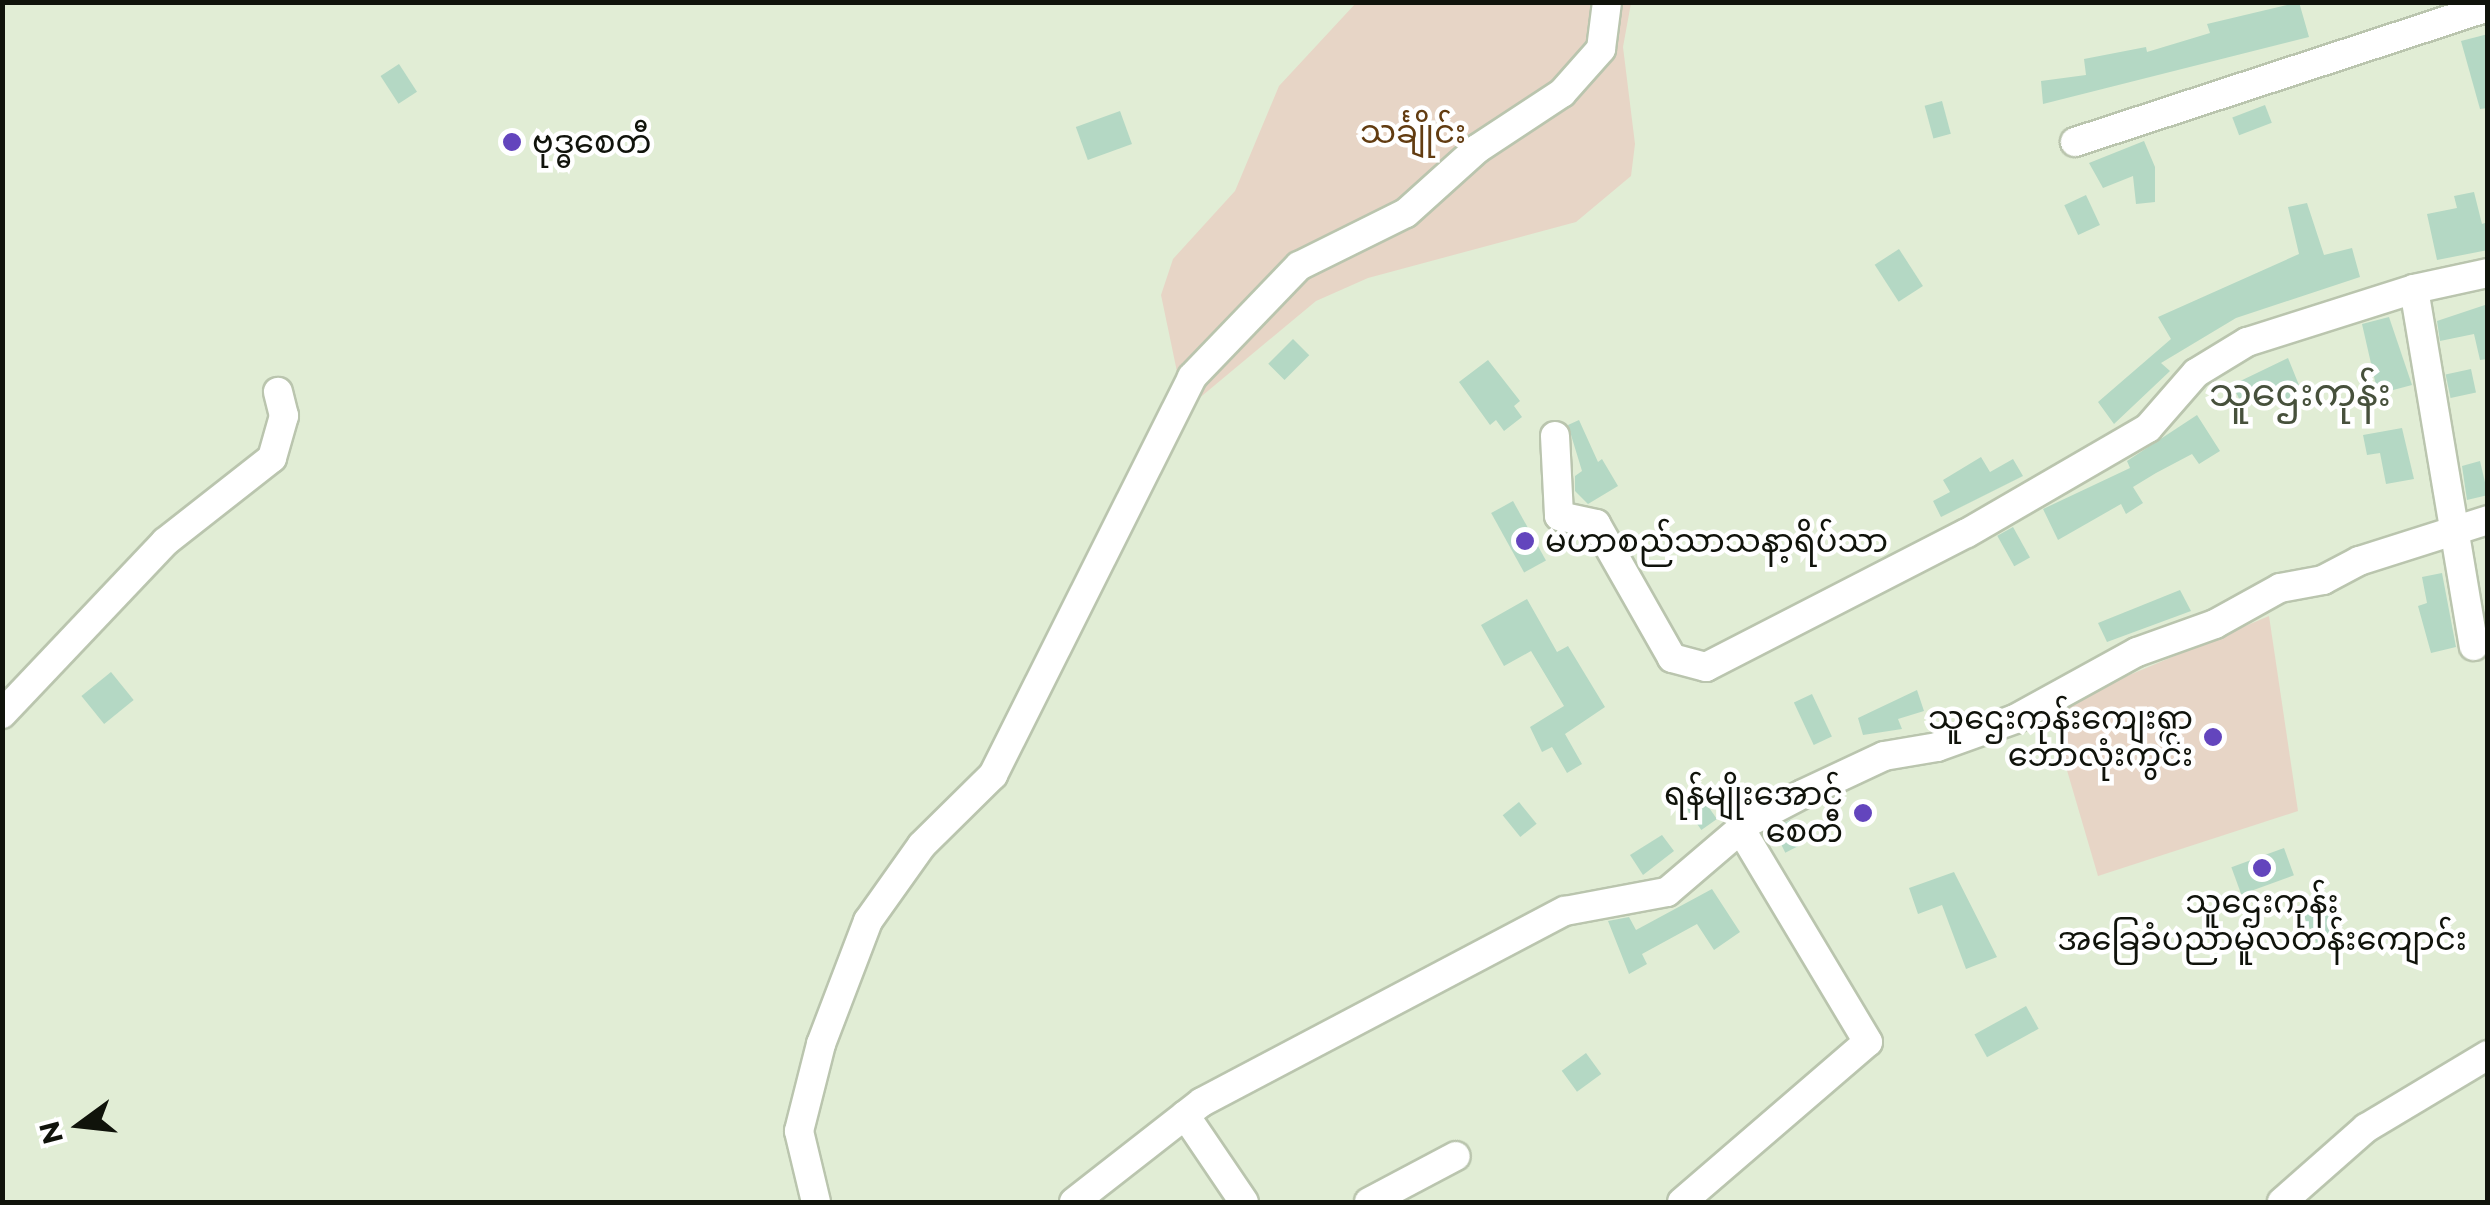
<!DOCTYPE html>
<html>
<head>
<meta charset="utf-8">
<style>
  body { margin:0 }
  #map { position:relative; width:2490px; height:1205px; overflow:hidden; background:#e1edd5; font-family:Montserrat,"Noto Sans Myanmar",sans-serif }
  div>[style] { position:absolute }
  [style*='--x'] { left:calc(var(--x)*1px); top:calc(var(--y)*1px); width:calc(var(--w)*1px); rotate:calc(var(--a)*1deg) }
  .green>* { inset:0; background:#e7d5c6 }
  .building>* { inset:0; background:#b4d8c4; transform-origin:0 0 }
  .roads { filter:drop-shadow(2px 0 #bac5ae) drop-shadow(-2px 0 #bac5ae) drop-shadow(0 2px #bac5ae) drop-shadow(0 -2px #bac5ae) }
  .street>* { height:28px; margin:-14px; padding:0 14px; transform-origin:14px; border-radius:14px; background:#fff }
  .dots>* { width:28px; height:28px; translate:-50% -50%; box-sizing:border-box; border:5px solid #fff; border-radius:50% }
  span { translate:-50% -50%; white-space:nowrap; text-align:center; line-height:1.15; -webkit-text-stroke:9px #fff; paint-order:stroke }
  .park-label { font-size:32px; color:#623c11 }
  .poi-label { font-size:32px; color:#10130b }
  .left { translate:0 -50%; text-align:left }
  .right { translate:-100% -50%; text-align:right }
  .quarter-label { font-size:38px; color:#47513c }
  .frame { position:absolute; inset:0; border:5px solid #10130b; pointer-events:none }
  .north { position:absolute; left:30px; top:1075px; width:100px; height:100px; -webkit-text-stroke:8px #fff; paint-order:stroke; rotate:255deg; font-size:28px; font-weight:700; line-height:40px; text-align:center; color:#10130b }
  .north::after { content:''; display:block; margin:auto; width:35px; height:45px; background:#10130b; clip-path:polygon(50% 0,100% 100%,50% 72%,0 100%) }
</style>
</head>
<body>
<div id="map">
  <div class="green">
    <div style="clip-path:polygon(1356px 3px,1631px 3px,1623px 47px,1635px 144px,1631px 176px,1576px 222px,1368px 278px,1316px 301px,1185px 410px,1161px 295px,1173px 259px,1235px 191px,1279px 86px)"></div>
    <div style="clip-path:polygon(2269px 616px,2298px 811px,2098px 876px,2049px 709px)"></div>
  </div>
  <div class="building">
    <div style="clip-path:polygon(2299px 2px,2309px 37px,2043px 104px,2041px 81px,2086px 75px,2084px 59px,2146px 47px,2147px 52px,2210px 33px,2207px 24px)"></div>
    <div style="clip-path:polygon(2488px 34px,2488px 108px,2480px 109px,2461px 41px)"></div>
    <div style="left:399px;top:64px;width:33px;height:22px;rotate:57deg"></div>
    <div style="left:1942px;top:101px;width:34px;height:18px;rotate:75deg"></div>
    <div style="left:2265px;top:105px;width:19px;height:35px;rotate:69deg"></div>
    <div style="left:1120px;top:111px;width:35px;height:47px;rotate:70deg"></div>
    <div style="clip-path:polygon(2144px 141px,2155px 167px,2155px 202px,2136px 204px,2133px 176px,2103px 188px,2089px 163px)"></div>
    <div style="clip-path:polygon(2474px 192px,2482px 224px,2488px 222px,2488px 250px,2437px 260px,2427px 214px,2457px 208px,2454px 196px)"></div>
    <div style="left:2086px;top:195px;width:33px;height:24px;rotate:65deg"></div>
    <div style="clip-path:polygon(2307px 203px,2324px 255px,2352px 248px,2360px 277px,2236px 318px,2161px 363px,2170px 371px,2114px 424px,2098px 402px,2171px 339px,2158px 317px,2299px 254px,2288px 207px)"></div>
    <div style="left:1899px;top:249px;width:44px;height:29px;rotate:57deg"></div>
    <div style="clip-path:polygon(2488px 304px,2488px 359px,2480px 360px,2474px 334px,2440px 341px,2437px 321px)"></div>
    <div style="clip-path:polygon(2389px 317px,2412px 385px,2378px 394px,2362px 324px)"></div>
    <div style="left:1293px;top:339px;width:23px;height:35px;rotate:45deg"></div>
    <div style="clip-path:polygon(2288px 358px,2303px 395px,2282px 404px,2276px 390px,2243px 406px,2232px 385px)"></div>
    <div style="clip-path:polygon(1488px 360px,1520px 401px,1514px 406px,1522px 417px,1504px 431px,1496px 420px,1490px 425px,1459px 382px)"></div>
    <div style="left:2471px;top:369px;width:24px;height:26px;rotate:78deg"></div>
    <div style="clip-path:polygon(2197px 415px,2220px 451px,2199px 464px,2192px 454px,2156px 473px,2133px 487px,2143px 503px,2126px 514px,2121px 504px,2058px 540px,2043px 509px,2130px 468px,2127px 461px)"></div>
    <div style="clip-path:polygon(1579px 420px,1598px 462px,1602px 459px,1618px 486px,1588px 504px,1575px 491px,1575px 476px,1582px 471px,1568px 425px)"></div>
    <div style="clip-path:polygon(2402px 428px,2414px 479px,2386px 484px,2380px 453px,2367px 455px,2363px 435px)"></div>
    <div style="clip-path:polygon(1981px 457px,1990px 472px,2013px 459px,2023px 476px,1941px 517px,1933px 501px,1950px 492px,1943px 480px)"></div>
    <div style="clip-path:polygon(2480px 461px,2488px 495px,2467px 500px,2462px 466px)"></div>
    <div style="left:1513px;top:501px;width:68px;height:25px;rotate:61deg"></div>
    <div style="left:2013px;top:527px;width:35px;height:18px;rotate:61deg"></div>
    <div style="clip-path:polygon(2442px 573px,2456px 647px,2431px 653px,2418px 606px,2427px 603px,2422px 577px)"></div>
    <div style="clip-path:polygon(2180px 590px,2191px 611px,2107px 642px,2098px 623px)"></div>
    <div style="clip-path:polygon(1527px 599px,1557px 652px,1568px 646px,1605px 707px,1565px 734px,1582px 764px,1567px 773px,1552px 747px,1542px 752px,1530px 727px,1564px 706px,1531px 651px,1504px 666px,1481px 625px)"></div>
    <div style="left:111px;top:672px;width:36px;height:38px;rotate:51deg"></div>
    <div style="clip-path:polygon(1917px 690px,1924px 711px,1898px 719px,1902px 729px,1863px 735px,1858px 718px)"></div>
    <div style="left:1812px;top:694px;width:47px;height:20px;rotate:65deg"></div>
    <div style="left:1698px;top:792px;width:33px;height:19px;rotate:55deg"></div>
    <div style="left:1519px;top:802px;width:28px;height:21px;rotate:51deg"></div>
    <div style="left:1790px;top:820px;width:27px;height:19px;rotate:63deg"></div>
    <div style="clip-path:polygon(1662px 835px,1674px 851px,1643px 875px,1630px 855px)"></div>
    <div style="left:2284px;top:848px;width:29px;height:56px;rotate:70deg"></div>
    <div style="clip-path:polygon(1954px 872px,1997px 957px,1966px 969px,1942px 905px,1918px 914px,1909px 888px)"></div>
    <div style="clip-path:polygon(1712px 889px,1740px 932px,1714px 950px,1697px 924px,1642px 954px,1647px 964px,1629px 974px,1608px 921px,1629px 917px,1636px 930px)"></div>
    <div style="left:2324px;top:896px;width:43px;height:27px;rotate:64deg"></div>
    <div style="left:2026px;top:1006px;width:26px;height:59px;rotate:61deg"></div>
    <div style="left:1586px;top:1053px;width:26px;height:30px;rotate:54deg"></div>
  </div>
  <div class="roads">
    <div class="street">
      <div style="--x:2075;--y:142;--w:435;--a:-18.1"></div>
      <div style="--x:2414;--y:289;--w:362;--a:80.5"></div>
      <div style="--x:1555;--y:436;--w:80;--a:87.1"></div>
      <div style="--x:1559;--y:516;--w:38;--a:12"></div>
      <div style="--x:1596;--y:524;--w:154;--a:60.4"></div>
      <div style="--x:1672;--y:658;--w:35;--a:15"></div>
      <div style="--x:1706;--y:667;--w:293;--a:-27.2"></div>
      <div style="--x:1967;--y:533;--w:209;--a:-30.1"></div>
      <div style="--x:2148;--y:428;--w:73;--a:-48.9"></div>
      <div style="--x:2196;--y:373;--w:60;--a:-31.3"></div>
      <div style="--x:2247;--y:342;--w:175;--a:-17.6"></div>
      <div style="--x:2414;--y:289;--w:76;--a:-12.2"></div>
      <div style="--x:2;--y:714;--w:237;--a:-46.5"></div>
      <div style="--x:165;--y:542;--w:136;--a:-38.1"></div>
      <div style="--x:272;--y:458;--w:44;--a:-74.1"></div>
      <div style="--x:284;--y:416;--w:25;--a:-104"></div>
      <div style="--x:1185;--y:1115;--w:105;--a:55.9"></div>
      <div style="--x:816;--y:1202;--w:73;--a:-103.5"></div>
      <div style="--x:799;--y:1131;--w:90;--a:-75.8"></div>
      <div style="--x:821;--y:1044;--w:132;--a:-69.1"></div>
      <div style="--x:868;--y:921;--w:93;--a:-54.6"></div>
      <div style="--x:922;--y:845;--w:100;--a:-44.6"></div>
      <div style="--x:993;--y:775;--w:445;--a:-63.4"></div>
      <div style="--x:1192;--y:377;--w:154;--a:-46.1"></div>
      <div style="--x:1299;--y:266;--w:119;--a:-26.4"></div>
      <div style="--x:1406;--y:213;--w:96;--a:-42"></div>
      <div style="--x:1477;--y:149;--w:102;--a:-33.4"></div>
      <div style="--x:1562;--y:93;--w:59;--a:-48.4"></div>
      <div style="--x:1601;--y:49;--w:47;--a:-82.7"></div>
      <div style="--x:1074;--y:1202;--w:162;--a:-38"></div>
      <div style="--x:1202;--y:1102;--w:410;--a:-27.8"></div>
      <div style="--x:1565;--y:911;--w:104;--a:-10.6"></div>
      <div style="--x:1667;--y:892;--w:108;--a:-40.5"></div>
      <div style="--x:1749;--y:822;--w:61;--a:-27.4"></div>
      <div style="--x:1803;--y:794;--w:89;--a:-25.1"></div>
      <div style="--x:1884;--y:756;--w:54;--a:-9.6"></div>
      <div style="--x:1937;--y:747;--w:83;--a:-19.7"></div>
      <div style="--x:2015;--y:719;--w:139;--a:-28.8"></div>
      <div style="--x:2137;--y:652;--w:83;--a:-19.7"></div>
      <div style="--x:2215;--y:624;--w:74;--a:-29"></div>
      <div style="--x:2280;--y:588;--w:44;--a:-10.5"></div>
      <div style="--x:2323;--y:580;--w:41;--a:-27.8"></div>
      <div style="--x:2359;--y:561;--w:135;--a:-17.6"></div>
      <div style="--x:1369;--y:1202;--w:98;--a:-27.9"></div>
      <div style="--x:1682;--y:1202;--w:245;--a:-40.7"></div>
      <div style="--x:1868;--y:1042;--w:247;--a:-120.9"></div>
      <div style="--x:2282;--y:1202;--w:112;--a:-41.4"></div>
      <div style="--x:2366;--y:1128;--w:142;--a:-30.9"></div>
    </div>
  </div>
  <div class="dots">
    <div style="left:512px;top:142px;background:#6345bd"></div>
    <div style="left:1525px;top:541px;background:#6345bd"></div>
    <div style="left:2213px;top:737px;background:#6345bd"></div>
    <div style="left:1863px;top:813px;background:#6345bd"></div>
    <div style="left:2262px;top:868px;background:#6345bd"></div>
  </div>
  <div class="park-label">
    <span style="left:1413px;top:132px">သင်္ချိုင်း</span>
  </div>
  <div class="poi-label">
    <span class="left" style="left:532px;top:142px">ဗုဒ္ဓစေတီ</span>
    <span class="left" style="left:1545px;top:541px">မဟာစည်သာသနာ့ရိပ်သာ</span>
    <span class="right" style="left:2193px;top:737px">သူဌေးကုန်းကျေးရွာ<br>ဘောလုံးကွင်း</span>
    <span class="right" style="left:1843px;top:813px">ရန်မျိုးအောင်<br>စေတီ</span>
    <span style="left:2262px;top:921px">သူဌေးကုန်း<br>အခြေခံပညာမူလတန်းကျောင်း</span>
  </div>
  <div class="quarter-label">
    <span style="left:2300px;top:393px">သူဌေးကုန်း</span>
  </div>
  <div class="frame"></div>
  <div class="north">N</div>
</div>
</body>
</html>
